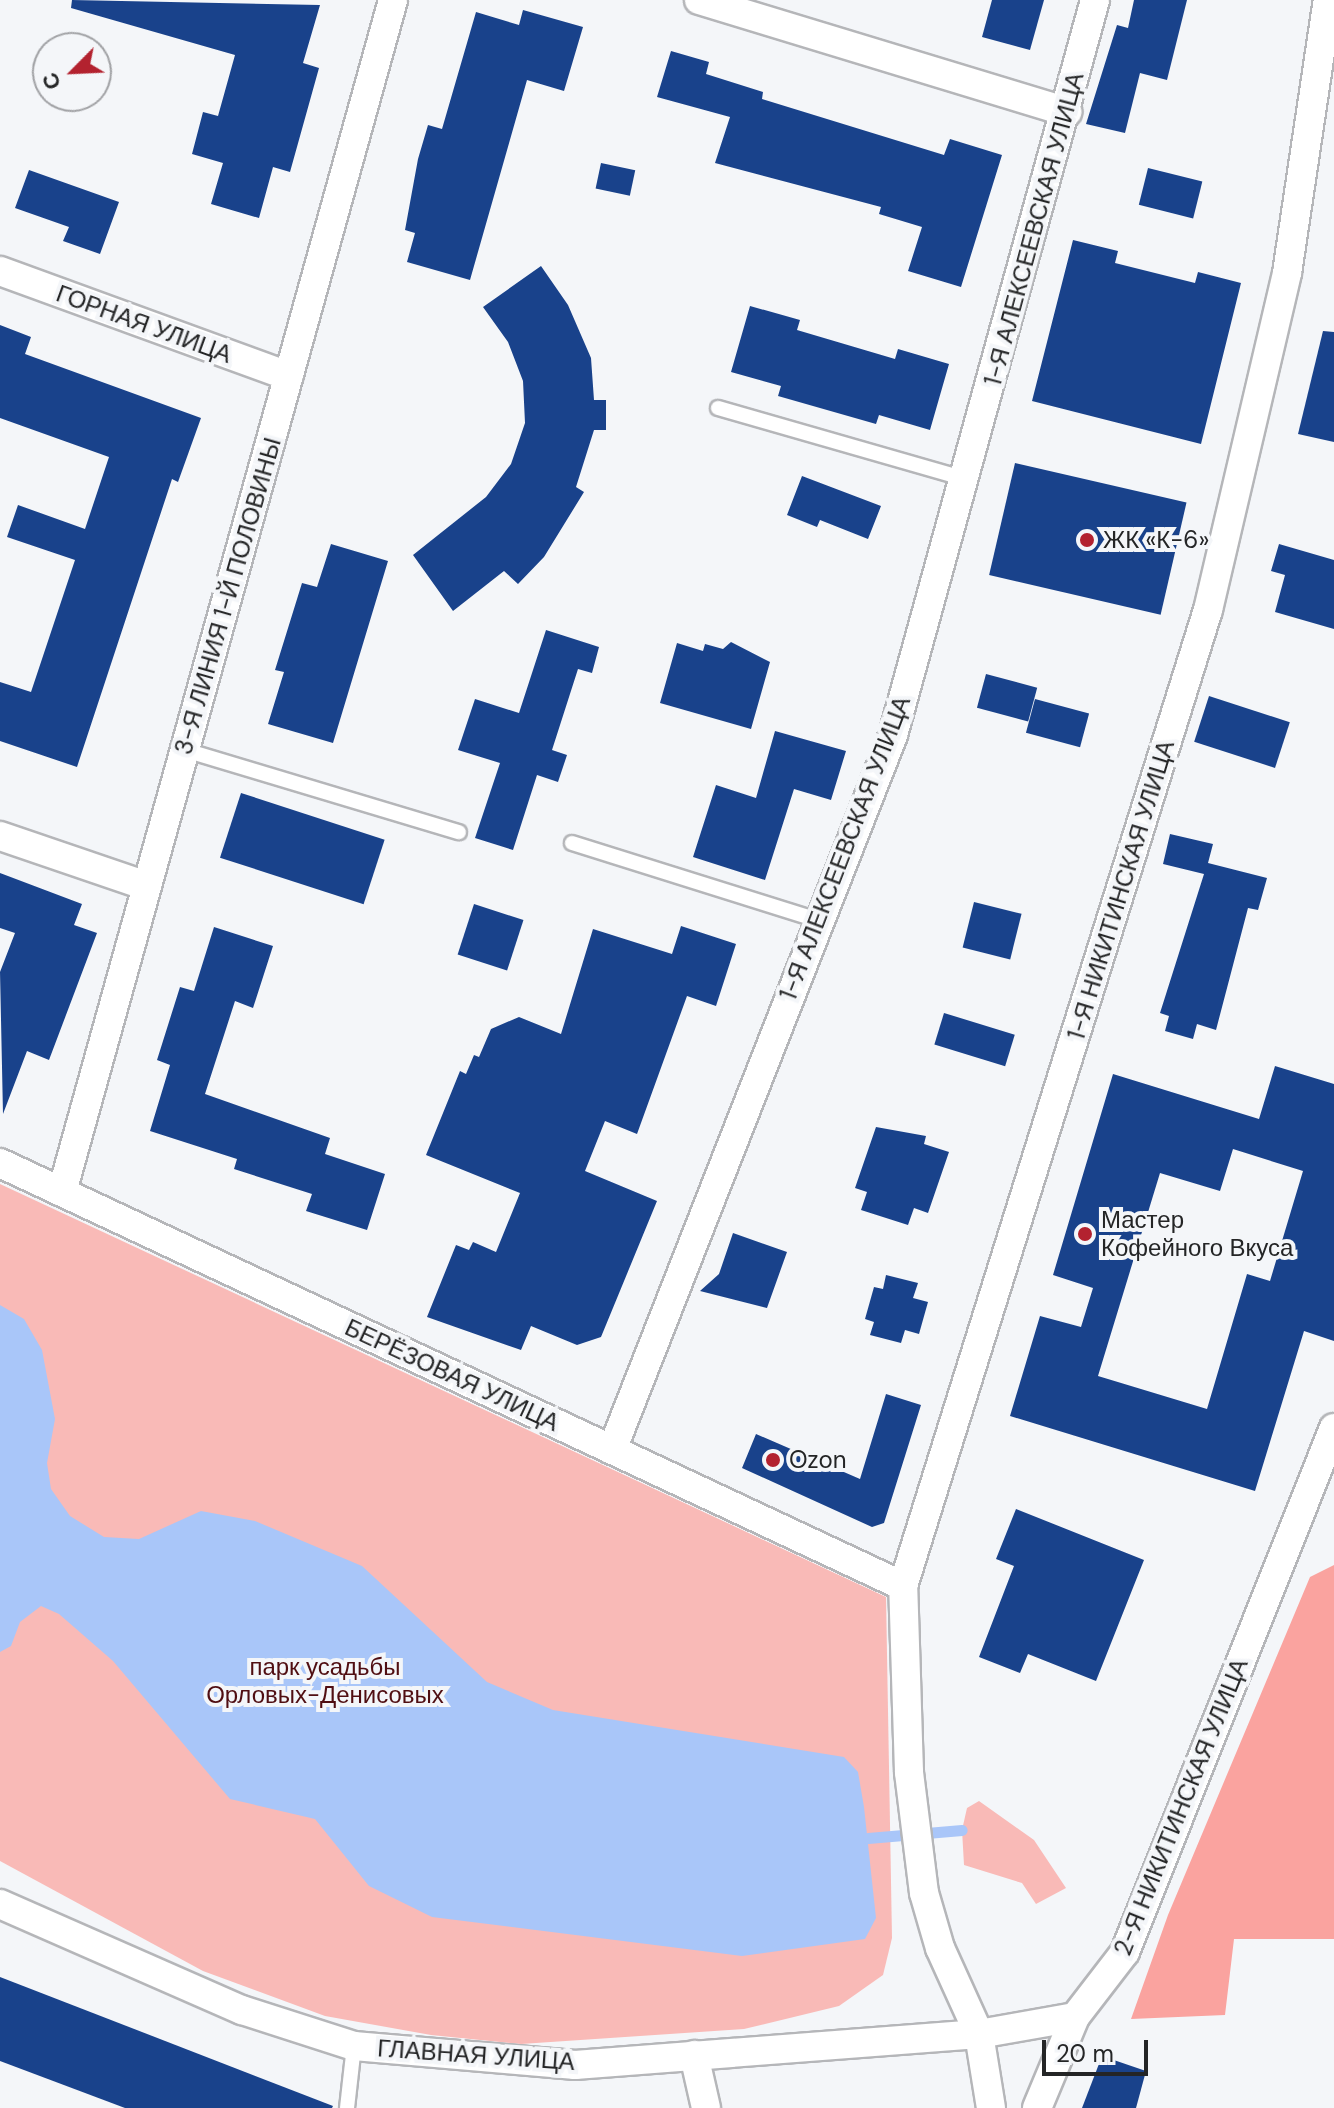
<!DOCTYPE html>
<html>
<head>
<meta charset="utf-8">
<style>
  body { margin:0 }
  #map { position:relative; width:1334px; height:2108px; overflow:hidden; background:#f4f6f9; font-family:"DM Sans",sans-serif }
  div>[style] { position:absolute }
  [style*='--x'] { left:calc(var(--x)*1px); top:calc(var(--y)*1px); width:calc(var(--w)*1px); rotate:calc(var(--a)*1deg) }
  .green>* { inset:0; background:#f9bab7 }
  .forest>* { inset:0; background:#faa39f }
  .water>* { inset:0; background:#a9c6f9 }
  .stream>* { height:11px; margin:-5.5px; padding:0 5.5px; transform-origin:5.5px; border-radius:5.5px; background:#a9c6f9 }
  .building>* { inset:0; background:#19428b; transform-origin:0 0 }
  .roads { filter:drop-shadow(2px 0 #b5b6b9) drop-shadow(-2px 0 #b5b6b9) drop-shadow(0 2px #b5b6b9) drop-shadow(0 -2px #b5b6b9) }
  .service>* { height:14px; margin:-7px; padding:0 7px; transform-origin:7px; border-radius:7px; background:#fff }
  .minor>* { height:28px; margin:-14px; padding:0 14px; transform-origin:14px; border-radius:14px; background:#fff }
  .dots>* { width:22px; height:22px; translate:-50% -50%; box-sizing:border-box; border:4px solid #f4f6f9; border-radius:50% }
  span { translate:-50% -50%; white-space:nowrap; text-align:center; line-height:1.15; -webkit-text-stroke:8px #f4f6f9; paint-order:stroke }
  .street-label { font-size:24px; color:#242526 }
  .poi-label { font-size:24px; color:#242526 }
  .left { translate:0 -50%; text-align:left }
  .park-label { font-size:24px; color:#500e12 }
  .north { position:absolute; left:32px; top:32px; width:80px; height:80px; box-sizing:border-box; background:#f4f6f9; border:2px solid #a1a2a5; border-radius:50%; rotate:246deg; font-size:22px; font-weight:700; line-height:32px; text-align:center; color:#242526 }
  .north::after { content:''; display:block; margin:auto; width:28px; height:36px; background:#b3222f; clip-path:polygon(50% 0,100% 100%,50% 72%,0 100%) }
  .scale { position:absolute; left:1042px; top:2040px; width:106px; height:36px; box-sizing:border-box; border:4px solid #242526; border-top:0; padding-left:10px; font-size:24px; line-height:28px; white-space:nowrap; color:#242526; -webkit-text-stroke:6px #f4f6f9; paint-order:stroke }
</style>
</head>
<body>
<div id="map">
  <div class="green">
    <div style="clip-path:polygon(0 1184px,886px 1597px,892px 1938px,883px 1975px,839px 2006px,744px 2029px,521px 2044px,431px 2035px,325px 2016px,203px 1971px,0 1861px)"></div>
    <div style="clip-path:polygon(979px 1801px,1034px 1840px,1066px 1888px,1036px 1904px,1022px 1883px,964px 1865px,962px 1830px,967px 1808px)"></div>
  </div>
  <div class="forest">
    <div style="clip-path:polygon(1334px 1565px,1334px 1939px,1234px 1939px,1225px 2015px,1131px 2019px,1168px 1915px,1310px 1577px)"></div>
  </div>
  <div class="water">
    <div style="clip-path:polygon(0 1305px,24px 1319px,42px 1350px,55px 1419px,47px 1463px,51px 1489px,70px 1516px,104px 1537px,139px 1539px,201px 1511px,255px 1521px,362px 1566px,487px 1682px,553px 1710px,844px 1757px,858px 1772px,864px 1807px,876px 1918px,865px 1939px,742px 1956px,432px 1917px,369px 1886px,315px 1819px,230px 1799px,113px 1661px,59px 1614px,41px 1606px,20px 1622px,11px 1646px,0 1652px)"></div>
  </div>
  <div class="stream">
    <div style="--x:868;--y:1838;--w:94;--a:-4.9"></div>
  </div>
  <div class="building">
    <div style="clip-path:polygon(72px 0,320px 5px,303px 63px,319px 68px,290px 172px,273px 167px,259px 218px,211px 204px,223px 163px,192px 154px,203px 112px,218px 116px,235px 55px,71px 8px)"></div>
    <div style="clip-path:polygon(992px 0,1044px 0,1030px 50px,982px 37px)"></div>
    <div style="clip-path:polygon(1134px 0,1187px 0,1167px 80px,1140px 73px,1125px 133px,1086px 124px,1117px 25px,1128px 28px)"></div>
    <div style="clip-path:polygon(523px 10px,583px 27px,564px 91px,527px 80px,470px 280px,407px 262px,415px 233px,405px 230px,418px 159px,428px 125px,442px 129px,476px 12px,519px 25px)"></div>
    <div style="clip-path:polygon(671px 51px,709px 62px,706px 74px,763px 92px,762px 99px,944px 155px,950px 139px,1002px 155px,961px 287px,908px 271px,922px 227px,879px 214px,881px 207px,715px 163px,730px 117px,657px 97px)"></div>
    <div style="left:601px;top:163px;width:35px;height:26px;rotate:12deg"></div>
    <div style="left:1148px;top:168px;width:56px;height:38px;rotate:14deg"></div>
    <div style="clip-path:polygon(29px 170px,119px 202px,100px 254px,63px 241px,69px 227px,15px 208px)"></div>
    <div style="clip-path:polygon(1073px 240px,1118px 251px,1115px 263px,1195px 283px,1198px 272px,1241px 283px,1201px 444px,1032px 401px)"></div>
    <div style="clip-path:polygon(541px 266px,568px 305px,591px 358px,594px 400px,606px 400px,606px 430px,594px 430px,576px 487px,584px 492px,544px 557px,518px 584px,504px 571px,453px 611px,413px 555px,486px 497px,511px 464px,525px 423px,523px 381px,508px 342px,483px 307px)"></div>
    <div style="clip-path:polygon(750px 306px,800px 320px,797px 330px,895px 359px,898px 349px,949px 364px,930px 430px,879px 415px,876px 424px,778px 396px,781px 386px,731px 372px)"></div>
    <div style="clip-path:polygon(0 325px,31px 337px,25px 354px,201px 418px,178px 482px,172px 479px,77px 767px,0 741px,0 682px,31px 692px,75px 560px,7px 537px,18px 505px,85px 529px,109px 457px,0 418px)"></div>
    <div style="clip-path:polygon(1323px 331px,1334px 332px,1334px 442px,1298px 434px)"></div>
    <div style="left:1015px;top:463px;width:176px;height:115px;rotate:13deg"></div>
    <div style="clip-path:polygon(802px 476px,881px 506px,868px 539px,820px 520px,817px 527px,787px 515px)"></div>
    <div style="clip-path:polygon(331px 544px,388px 561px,333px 743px,268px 724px,284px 672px,275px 670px,302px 583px,317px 587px)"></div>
    <div style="clip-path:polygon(1279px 544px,1334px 560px,1334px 629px,1275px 612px,1285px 575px,1271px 571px)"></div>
    <div style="clip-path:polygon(546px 630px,599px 647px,592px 673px,578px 669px,552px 750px,567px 755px,558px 782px,537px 775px,513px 850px,475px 838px,500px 763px,458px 750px,475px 699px,519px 713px)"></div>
    <div style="clip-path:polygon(731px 642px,770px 662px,751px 729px,660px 703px,677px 643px,703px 651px,705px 644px,723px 649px)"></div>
    <div style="left:986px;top:674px;width:53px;height:35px;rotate:15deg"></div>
    <div style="left:1209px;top:696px;width:85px;height:48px;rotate:18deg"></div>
    <div style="left:1035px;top:699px;width:56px;height:35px;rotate:15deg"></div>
    <div style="clip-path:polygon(775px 731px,846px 751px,831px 800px,794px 789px,765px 880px,693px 857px,716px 785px,756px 798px)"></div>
    <div style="left:241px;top:793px;width:151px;height:68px;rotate:18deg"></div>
    <div style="clip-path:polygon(1170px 834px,1213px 844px,1208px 863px,1267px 878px,1258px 910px,1248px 908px,1216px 1030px,1197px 1024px,1193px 1039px,1165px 1031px,1169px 1016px,1160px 1013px,1204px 874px,1163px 864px)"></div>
    <div style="clip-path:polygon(0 873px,82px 904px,74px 925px,97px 933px,49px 1060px,27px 1051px,3px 1114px,0 972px,15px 933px,0 928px)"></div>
    <div style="left:974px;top:902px;width:49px;height:47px;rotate:14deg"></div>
    <div style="left:474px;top:904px;width:52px;height:53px;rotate:18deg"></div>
    <div style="clip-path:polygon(681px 926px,736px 944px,716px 1006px,687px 996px,637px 1134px,605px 1121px,585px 1171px,657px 1201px,601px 1337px,577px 1345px,531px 1326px,521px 1350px,427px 1317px,456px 1245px,469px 1250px,473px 1242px,496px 1252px,520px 1193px,426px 1155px,460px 1071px,466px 1074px,474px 1055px,479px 1057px,491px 1029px,519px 1017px,561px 1034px,593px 929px,672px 954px)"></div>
    <div style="clip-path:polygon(214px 927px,273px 946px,253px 1008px,235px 1001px,205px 1094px,330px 1138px,325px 1154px,385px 1174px,367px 1230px,306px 1211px,312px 1194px,234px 1169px,237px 1159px,150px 1131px,170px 1065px,157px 1060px,180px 987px,194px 991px)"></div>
    <div style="left:944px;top:1013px;width:74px;height:33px;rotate:17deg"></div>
    <div style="clip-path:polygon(evenodd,1275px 1066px,1334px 1084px,1334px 1341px,1304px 1331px,1255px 1491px,1010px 1416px,1040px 1316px,1081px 1327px,1093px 1288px,1053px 1275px,1113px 1074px,1259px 1119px,1275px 1066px,1233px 1149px,1303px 1171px,1270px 1281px,1247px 1274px,1207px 1409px,1098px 1376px,1160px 1173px,1220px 1191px,1233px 1149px)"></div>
    <div style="clip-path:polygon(876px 1127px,926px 1136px,924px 1144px,949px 1152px,928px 1213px,914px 1208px,908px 1225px,861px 1210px,867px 1192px,855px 1188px)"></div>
    <div style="clip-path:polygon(733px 1233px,787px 1252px,767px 1308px,700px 1291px,719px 1274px)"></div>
    <div style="clip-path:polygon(886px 1275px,918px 1283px,913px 1298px,928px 1302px,919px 1334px,905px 1330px,901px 1343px,870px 1335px,874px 1322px,865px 1319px,874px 1287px,883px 1289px)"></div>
    <div style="clip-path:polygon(886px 1394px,921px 1405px,884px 1523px,872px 1527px,742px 1468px,756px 1434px,860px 1479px)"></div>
    <div style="clip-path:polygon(1016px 1509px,1144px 1560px,1096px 1681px,1028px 1654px,1020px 1673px,979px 1657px,1014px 1566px,996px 1559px)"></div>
    <div style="clip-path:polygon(0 1977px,333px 2106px,332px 2108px,125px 2108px,0 2061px)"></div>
    <div style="clip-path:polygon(1102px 2056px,1146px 2071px,1136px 2108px,1082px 2108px)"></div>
  </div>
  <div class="roads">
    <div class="service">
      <div style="--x:718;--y:408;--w:258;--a:16"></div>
      <div style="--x:185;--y:750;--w:286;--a:16.7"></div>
      <div style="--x:572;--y:843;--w:258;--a:17.4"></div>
      <div style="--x:347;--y:2108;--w:62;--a:-83.6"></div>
    </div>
    <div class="minor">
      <div style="--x:699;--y:0;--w:385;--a:16.9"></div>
      <div style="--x:0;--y:271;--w:307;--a:20"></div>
      <div style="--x:0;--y:836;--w:155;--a:18.8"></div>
      <div style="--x:0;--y:1163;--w:997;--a:25.1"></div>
      <div style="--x:62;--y:1192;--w:1237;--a:-74.48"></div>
      <div style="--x:612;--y:1450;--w:768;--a:-68.54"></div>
      <div style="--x:893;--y:735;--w:762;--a:-74.63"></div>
      <div style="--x:0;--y:1904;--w:264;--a:23.7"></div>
      <div style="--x:242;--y:2010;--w:118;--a:17.8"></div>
      <div style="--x:354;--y:2046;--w:222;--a:4.9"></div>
      <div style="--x:575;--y:2065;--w:405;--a:-4.4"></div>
      <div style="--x:979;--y:2034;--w:97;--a:-10"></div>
      <div style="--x:1075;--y:2017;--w:82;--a:-52.4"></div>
      <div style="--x:1125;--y:1952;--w:564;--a:-68.26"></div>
      <div style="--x:694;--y:2055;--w:54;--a:77.2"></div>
      <div style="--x:991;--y:2108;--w:75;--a:-99.2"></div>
      <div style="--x:979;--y:2034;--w:94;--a:-114.4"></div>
      <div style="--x:940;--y:1948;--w:57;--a:-106.2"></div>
      <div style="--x:924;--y:1893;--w:122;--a:-97.1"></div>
      <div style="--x:909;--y:1772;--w:186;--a:-91.8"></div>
      <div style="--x:903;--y:1586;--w:1023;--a:-72.65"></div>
      <div style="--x:1208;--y:610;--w:346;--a:-76.8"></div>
      <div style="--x:1287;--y:273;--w:276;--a:-81.5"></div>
      <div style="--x:1037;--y:2108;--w:99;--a:-67.3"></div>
    </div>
  </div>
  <div class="dots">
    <div style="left:1087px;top:540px;background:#b3222f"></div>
    <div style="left:1085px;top:1234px;background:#b3222f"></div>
    <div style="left:773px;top:1460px;background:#b3222f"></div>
  </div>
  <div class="street-label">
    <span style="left:1034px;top:229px;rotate:-75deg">1-Я АЛЕКСЕЕВСКАЯ УЛИЦА</span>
    <span style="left:144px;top:324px;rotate:20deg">ГОРНАЯ УЛИЦА</span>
    <span style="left:228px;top:596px;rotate:-74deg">3-Я ЛИНИЯ 1-Й ПОЛОВИНЫ</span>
    <span style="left:845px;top:848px;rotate:-69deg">1-Я АЛЕКСЕЕВСКАЯ УЛИЦА</span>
    <span style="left:1121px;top:890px;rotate:-73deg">1-Я НИКИТИНСКАЯ УЛИЦА</span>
    <span style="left:452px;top:1375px;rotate:25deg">БЕРЁЗОВАЯ УЛИЦА</span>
    <span style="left:1181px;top:1807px;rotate:-68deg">2-Я НИКИТИНСКАЯ УЛИЦА</span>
    <span style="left:476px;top:2055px;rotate:4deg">ГЛАВНАЯ УЛИЦА</span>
  </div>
  <div class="poi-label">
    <span class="left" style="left:1103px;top:540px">ЖК «К-6»</span>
    <span class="left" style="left:1101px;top:1234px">Мастер<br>Кофейного Вкуса</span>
    <span class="left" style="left:789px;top:1460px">Ozon</span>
  </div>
  <div class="park-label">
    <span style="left:325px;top:1681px">парк усадьбы<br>Орловых-Денисовых</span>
  </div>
  <div class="north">С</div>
  <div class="scale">20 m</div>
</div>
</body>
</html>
